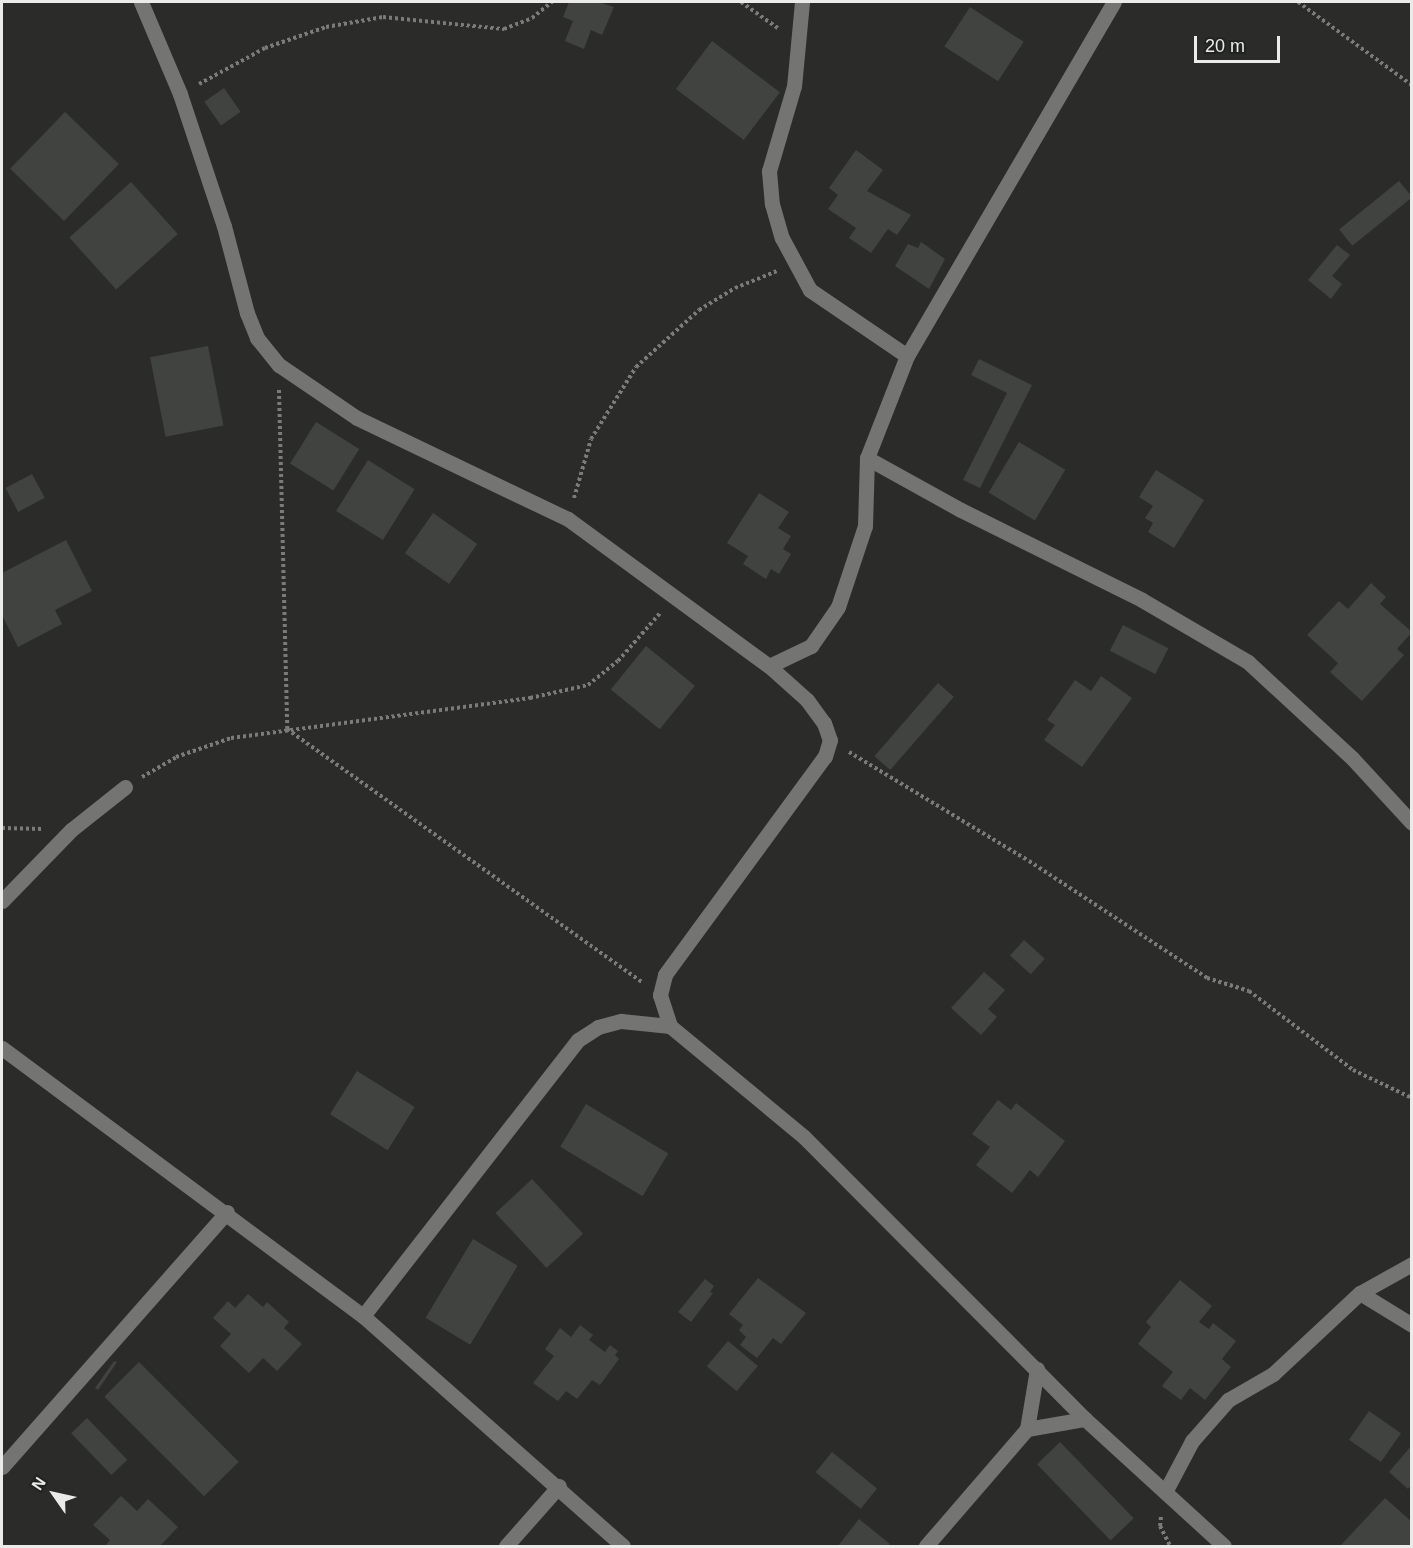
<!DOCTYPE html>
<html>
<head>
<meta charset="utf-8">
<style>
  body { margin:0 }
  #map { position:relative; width:1413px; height:1548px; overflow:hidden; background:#2b2c29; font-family:Helvetica,sans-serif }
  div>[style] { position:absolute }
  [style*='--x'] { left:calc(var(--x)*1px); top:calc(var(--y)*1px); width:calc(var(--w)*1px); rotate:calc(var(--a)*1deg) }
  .building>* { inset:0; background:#404340; transform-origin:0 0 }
  .path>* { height:4px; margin-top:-2px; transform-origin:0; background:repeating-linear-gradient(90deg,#7b7c79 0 3px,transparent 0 6px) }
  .minor>* { height:15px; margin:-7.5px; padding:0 7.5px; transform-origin:7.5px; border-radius:7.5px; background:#747472 }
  span { translate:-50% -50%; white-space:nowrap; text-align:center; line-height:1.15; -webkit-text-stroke:5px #21231f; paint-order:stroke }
  .frame { position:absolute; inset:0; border:3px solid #ebecea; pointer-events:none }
  .north { position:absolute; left:24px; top:1464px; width:60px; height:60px; -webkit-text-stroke:4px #21231f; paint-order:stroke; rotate:304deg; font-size:16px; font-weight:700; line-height:24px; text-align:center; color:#ebecea }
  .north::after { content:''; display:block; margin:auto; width:21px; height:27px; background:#ebecea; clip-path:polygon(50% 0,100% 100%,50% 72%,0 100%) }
  .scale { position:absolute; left:1194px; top:36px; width:86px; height:27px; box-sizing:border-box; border:3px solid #ebecea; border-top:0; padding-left:8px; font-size:18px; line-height:21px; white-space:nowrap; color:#ebecea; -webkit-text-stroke:4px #21231f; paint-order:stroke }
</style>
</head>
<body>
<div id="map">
  <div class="building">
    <div style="clip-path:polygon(569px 2px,599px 2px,614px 7px,602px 35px,591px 30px,584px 49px,565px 41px,573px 21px,563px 17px)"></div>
    <div style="left:970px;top:7px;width:64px;height:47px;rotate:33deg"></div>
    <div style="left:712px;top:41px;width:85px;height:60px;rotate:37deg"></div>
    <div style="left:224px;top:88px;width:29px;height:24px;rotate:55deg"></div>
    <div style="left:65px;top:112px;width:75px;height:79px;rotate:44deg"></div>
    <div style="clip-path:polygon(856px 150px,883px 170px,867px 191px,911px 215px,897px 235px,888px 229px,871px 253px,849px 238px,856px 228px,828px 209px,838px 195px,829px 188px)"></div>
    <div style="left:1399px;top:181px;width:21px;height:77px;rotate:51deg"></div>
    <div style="left:131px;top:182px;width:70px;height:83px;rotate:48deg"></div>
    <div style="clip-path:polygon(921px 242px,945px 259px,929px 289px,895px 266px,908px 244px,918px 248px)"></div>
    <div style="clip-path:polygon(1337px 245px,1350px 255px,1332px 276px,1342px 284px,1331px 299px,1308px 280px)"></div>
    <div style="left:208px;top:346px;width:81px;height:59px;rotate:79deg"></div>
    <div style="clip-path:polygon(979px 359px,1032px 385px,980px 488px,963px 480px,1007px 393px,971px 375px)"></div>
    <div style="left:316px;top:422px;width:51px;height:49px;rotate:32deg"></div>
    <div style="left:1019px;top:442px;width:54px;height:59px;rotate:31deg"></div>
    <div style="left:368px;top:460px;width:55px;height:60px;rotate:32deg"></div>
    <div style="clip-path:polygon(1156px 470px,1204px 500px,1174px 548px,1148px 532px,1153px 523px,1145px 518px,1153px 506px,1139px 497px)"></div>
    <div style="left:32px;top:474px;width:27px;height:30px;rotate:62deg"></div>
    <div style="clip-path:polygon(759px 493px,789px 512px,778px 528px,791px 536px,783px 549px,791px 554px,779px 574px,771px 569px,766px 579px,743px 564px,748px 556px,727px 543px)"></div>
    <div style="left:433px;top:513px;width:54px;height:49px;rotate:35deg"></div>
    <div style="clip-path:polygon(66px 540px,92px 591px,55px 610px,62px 624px,18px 647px,2px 615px,2px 573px)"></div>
    <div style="clip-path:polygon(1371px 583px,1386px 597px,1380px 604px,1412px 632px,1397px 649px,1404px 655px,1362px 701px,1330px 672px,1338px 663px,1307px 635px,1339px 601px,1348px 609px)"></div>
    <div style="left:1123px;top:625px;width:51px;height:29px;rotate:27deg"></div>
    <div style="left:646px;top:646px;width:63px;height:56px;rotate:39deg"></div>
    <div style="clip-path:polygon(1101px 676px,1132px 698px,1082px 767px,1044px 740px,1055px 725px,1047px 720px,1075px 680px,1091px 691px)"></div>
    <div style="left:938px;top:683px;width:21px;height:97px;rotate:41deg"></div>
    <div style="left:1024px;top:940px;width:28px;height:21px;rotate:42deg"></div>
    <div style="clip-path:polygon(984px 972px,1005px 990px,988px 1009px,997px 1017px,981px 1035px,951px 1008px)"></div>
    <div style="left:357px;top:1071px;width:68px;height:51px;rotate:32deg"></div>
    <div style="clip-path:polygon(998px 1100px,1011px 1110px,1016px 1103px,1065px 1141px,1038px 1177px,1030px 1170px,1012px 1193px,976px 1165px,990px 1147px,972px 1134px)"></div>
    <div style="left:586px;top:1104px;width:96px;height:50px;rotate:31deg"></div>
    <div style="left:532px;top:1179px;width:75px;height:50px;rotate:47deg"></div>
    <div style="left:473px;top:1239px;width:52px;height:92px;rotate:31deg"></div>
    <div style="clip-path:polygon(758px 1278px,806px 1313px,781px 1344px,773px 1338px,757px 1358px,740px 1345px,746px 1337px,739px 1330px,743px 1325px,729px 1314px)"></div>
    <div style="clip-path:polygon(705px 1279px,714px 1286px,710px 1292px,713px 1293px,691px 1322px,678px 1312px)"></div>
    <div style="clip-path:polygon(1180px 1280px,1212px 1306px,1199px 1322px,1209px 1329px,1213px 1323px,1236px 1341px,1222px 1359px,1231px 1367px,1205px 1400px,1190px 1388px,1181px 1400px,1162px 1386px,1173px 1372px,1138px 1344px,1151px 1327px,1146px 1322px)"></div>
    <div style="clip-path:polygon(248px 1294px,263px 1307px,267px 1302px,289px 1322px,284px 1328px,302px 1344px,277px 1371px,263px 1358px,249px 1373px,220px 1346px,231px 1334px,213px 1318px,228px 1301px,235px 1308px)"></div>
    <div style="clip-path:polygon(580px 1325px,593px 1335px,589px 1340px,605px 1352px,610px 1345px,618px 1351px,615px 1355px,619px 1359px,600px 1385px,592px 1380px,577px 1399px,566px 1391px,558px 1401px,533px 1383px,554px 1356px,545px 1349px,560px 1328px,571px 1337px)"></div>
    <div style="left:728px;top:1341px;width:39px;height:33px;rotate:40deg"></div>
    <div style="clip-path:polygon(114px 1361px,117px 1362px,98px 1390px,95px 1388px)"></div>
    <div style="left:139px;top:1362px;width:141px;height:49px;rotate:45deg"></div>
    <div style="left:1369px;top:1411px;width:39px;height:35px;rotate:35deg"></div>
    <div style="left:87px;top:1418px;width:58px;height:22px;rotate:46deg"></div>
    <div style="left:1060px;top:1442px;width:106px;height:32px;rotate:46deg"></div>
    <div style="clip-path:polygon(1412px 1445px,1412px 1484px,1408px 1489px,1389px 1472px)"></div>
    <div style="left:832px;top:1452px;width:58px;height:26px;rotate:39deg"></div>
    <div style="clip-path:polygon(121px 1496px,137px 1511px,148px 1499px,178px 1527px,160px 1546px,105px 1546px,110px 1540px,93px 1525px)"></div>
    <div style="clip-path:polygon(1385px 1498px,1412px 1522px,1412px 1546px,1340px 1546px)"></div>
    <div style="clip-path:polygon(859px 1519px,890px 1544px,888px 1546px,838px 1546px)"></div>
  </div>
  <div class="path">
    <div style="--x:741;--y:2;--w:47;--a:35.4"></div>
    <div style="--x:1298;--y:2;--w:141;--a:36.1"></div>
    <div style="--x:199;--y:84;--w:75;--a:-28.6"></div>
    <div style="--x:265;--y:48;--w:65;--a:-19"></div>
    <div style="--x:326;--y:27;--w:58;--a:-10"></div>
    <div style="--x:383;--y:17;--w:122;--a:5.7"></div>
    <div style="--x:504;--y:29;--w:30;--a:-21"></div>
    <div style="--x:532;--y:18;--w:26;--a:-39"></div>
    <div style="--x:279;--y:390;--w:339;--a:88.6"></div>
    <div style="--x:287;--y:729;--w:436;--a:35.5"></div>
    <div style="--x:574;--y:498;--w:61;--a:-73.9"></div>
    <div style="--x:591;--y:439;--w:85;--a:-58"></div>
    <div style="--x:636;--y:367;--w:85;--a:-42.1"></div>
    <div style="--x:699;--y:310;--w:42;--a:-31.4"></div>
    <div style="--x:735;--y:288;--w:45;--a:-22"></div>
    <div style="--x:849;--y:752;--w:210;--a:31.2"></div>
    <div style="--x:1029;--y:861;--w:213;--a:33.3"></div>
    <div style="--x:1207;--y:978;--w:44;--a:17.2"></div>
    <div style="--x:1249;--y:991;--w:131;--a:37.2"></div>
    <div style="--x:1353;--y:1070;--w:65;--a:25.4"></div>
    <div style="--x:142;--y:777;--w:39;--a:-30"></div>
    <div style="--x:176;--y:757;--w:58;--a:-19.1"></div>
    <div style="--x:231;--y:738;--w:302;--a:-7.6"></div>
    <div style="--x:530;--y:698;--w:59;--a:-12.6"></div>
    <div style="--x:588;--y:685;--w:38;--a:-39"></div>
    <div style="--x:618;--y:661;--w:65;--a:-48.7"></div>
    <div style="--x:2;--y:828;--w:41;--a:1.4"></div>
    <div style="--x:1161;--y:1517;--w:9;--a:96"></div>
    <div style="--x:1160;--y:1526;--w:22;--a:63"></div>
  </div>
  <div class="minor">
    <div style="--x:141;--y:2;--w:100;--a:67"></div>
    <div style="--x:180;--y:94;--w:139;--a:71.6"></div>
    <div style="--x:224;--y:226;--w:90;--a:75.2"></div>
    <div style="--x:247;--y:313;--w:27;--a:68"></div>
    <div style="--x:257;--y:338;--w:35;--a:51"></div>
    <div style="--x:279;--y:365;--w:94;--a:34.2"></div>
    <div style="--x:357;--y:418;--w:234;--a:25.6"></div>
    <div style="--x:568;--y:519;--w:249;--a:36.2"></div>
    <div style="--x:769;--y:666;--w:51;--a:41.8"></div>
    <div style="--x:807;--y:700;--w:29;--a:54"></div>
    <div style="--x:824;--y:723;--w:18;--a:71"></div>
    <div style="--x:830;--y:740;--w:17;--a:107"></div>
    <div style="--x:825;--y:756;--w:271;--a:126.2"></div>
    <div style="--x:665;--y:975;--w:21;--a:104"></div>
    <div style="--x:660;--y:995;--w:33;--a:72"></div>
    <div style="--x:802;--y:2;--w:84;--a:95.4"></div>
    <div style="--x:794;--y:86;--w:89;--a:106.4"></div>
    <div style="--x:769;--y:171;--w:33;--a:85"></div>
    <div style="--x:772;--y:204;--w:35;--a:74"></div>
    <div style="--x:782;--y:238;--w:59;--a:61.7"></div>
    <div style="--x:810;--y:290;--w:117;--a:34.2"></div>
    <div style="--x:867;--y:458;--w:107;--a:29"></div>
    <div style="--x:961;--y:510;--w:202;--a:26.4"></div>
    <div style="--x:1142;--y:600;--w:123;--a:30.3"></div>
    <div style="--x:1248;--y:662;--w:142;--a:42.7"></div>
    <div style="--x:1352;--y:758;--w:88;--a:47.3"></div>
    <div style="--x:769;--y:666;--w:47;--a:-25.5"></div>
    <div style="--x:811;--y:646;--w:47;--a:-55.3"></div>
    <div style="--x:838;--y:607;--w:85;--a:-71.6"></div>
    <div style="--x:865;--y:526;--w:68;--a:-88.3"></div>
    <div style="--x:867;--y:458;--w:110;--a:-68.6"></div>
    <div style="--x:907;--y:356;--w:410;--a:-59.7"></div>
    <div style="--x:2;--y:901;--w:99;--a:-45.8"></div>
    <div style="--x:71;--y:830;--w:69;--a:-38.5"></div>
    <div style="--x:2;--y:1048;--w:450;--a:36.6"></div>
    <div style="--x:363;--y:1316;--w:347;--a:41.5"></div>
    <div style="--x:1360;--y:1293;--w:61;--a:31.6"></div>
    <div style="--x:363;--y:1316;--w:350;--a:-52.1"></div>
    <div style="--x:578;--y:1040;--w:24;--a:-33"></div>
    <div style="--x:598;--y:1027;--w:24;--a:-15"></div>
    <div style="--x:621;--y:1021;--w:49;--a:5.8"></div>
    <div style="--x:670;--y:1026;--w:174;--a:39.6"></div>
    <div style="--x:804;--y:1137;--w:398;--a:45.1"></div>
    <div style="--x:1085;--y:1419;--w:188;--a:42.4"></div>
    <div style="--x:1027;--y:1429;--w:61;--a:-80.5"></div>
    <div style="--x:2;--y:1467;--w:340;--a:-48.6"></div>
    <div style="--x:1165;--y:1492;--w:58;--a:-62.1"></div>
    <div style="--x:1192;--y:1441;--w:55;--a:-48.7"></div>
    <div style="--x:1228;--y:1400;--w:52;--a:-30"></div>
    <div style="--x:1273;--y:1374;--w:119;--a:-43"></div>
    <div style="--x:1360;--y:1293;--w:60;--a:-29.1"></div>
    <div style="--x:506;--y:1546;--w:80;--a:-48.5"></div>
    <div style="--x:926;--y:1546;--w:155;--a:-49.2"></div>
    <div style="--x:1027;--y:1429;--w:59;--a:-9.8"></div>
  </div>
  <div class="frame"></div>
  <div class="north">N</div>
  <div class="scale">20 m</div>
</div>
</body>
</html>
